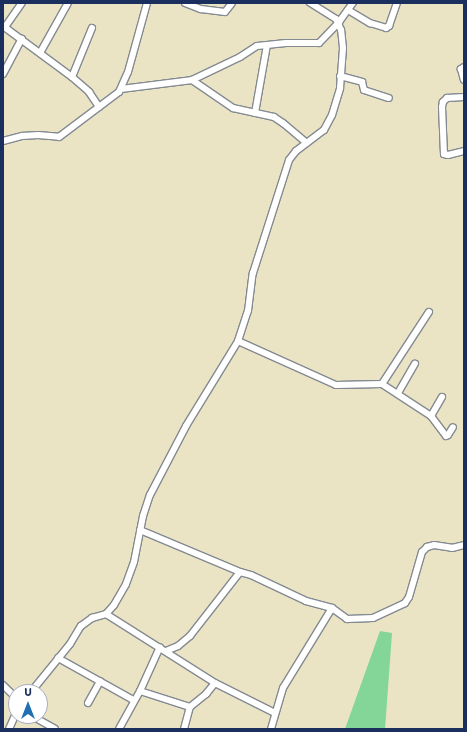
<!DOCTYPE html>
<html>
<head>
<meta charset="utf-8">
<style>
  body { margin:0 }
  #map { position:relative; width:467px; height:732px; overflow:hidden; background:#ebe4c4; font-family:"Shantell Sans",sans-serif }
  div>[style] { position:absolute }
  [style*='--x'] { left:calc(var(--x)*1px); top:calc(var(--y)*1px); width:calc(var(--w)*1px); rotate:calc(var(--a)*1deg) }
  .green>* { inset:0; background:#83d698 }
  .roads { filter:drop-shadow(1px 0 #838a91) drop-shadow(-1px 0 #838a91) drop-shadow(0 1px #838a91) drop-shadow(0 -1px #838a91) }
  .street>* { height:6px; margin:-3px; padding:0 3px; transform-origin:3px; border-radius:3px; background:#fff }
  span { translate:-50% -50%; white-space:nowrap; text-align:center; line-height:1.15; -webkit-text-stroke:3px #fff; paint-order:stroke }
  .frame { position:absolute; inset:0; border:4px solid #1b2f5e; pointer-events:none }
  .north { position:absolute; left:8px; top:684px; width:40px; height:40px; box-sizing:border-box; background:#fff; border:1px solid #a4acbf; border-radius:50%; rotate:0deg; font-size:11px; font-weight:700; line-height:16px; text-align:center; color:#1b2f5e }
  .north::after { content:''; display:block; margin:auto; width:14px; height:18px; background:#1f6fb2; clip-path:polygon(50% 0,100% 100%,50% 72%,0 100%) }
</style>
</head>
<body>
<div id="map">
  <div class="green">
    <div style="clip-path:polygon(380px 631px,392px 633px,385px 729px,345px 729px)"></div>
  </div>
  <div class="roads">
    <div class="street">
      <div style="--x:185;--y:3;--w:17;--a:21"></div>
      <div style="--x:201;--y:9;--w:24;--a:7"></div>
      <div style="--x:225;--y:12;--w:11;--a:-52"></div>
      <div style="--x:348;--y:10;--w:26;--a:31"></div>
      <div style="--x:370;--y:23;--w:17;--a:17"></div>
      <div style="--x:386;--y:28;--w:4;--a:-34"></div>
      <div style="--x:389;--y:26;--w:24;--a:-71"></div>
      <div style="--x:3;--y:26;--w:86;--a:36.5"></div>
      <div style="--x:72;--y:77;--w:23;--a:41"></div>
      <div style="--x:89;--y:92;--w:18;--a:56"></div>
      <div style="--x:5;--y:27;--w:29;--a:-55"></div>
      <div style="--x:40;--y:53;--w:57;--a:-60.8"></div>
      <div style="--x:464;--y:67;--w:4;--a:146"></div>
      <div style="--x:461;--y:69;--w:11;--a:75"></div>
      <div style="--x:3;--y:74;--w:40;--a:-62"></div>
      <div style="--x:340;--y:76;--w:23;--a:15"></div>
      <div style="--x:362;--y:82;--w:8;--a:76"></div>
      <div style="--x:364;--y:90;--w:26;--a:18"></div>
      <div style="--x:72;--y:77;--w:53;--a:-67.8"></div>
      <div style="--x:192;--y:80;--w:50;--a:34.3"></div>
      <div style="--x:233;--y:108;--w:42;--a:12.4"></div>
      <div style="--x:274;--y:117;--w:11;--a:34"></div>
      <div style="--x:283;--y:123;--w:31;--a:40"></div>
      <div style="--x:121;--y:89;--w:72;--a:-7.2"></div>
      <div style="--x:192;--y:80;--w:53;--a:-25.6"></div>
      <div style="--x:240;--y:57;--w:20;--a:-33"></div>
      <div style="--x:257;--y:46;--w:29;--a:-6"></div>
      <div style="--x:286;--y:43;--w:33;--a:0"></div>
      <div style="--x:319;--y:43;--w:29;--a:-46"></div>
      <div style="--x:339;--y:22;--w:24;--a:-54"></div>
      <div style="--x:464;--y:97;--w:17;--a:177"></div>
      <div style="--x:447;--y:98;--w:6;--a:135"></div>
      <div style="--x:443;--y:102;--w:5;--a:101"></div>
      <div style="--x:442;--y:107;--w:47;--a:87.6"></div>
      <div style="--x:444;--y:154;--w:4;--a:14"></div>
      <div style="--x:448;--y:155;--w:16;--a:-14"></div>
      <div style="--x:255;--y:113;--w:69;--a:-80"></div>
      <div style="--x:3;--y:141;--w:20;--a:-15"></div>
      <div style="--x:22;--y:136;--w:16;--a:-4"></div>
      <div style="--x:38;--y:135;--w:21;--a:5"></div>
      <div style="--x:59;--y:137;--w:75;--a:-36.9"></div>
      <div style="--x:119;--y:92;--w:22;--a:-66"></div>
      <div style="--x:128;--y:72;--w:72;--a:-74.6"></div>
      <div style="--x:238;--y:341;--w:107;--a:24.2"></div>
      <div style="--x:336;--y:385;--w:46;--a:-1.2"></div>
      <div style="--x:382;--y:384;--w:59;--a:33.1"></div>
      <div style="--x:431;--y:416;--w:25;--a:53"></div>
      <div style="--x:446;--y:436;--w:2;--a:-27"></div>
      <div style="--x:448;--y:435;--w:9;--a:-58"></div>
      <div style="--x:382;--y:384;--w:86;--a:-56.9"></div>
      <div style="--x:398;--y:393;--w:34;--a:-60"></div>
      <div style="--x:431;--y:416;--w:22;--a:-60"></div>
      <div style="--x:140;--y:530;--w:108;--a:22.8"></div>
      <div style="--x:240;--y:572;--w:11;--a:15"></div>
      <div style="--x:251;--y:575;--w:61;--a:25.3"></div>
      <div style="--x:306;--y:601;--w:27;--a:15"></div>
      <div style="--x:332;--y:608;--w:19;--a:36"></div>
      <div style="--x:347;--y:619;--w:26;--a:-2"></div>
      <div style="--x:373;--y:618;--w:35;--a:-25"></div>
      <div style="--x:405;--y:603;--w:7;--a:-56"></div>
      <div style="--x:409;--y:597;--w:47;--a:-73.9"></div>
      <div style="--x:422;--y:552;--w:7;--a:-45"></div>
      <div style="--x:427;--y:547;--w:7;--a:-16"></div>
      <div style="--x:434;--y:545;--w:18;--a:9"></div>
      <div style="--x:452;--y:548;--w:12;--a:-14"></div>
      <div style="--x:106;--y:614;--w:129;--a:32.3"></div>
      <div style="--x:166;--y:651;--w:13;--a:-23"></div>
      <div style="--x:178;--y:646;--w:16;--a:-40"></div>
      <div style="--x:190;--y:636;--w:81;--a:-52"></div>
      <div style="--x:58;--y:658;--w:86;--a:29.2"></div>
      <div style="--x:3;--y:685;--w:18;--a:45"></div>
      <div style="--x:140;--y:691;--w:52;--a:17.7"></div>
      <div style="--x:190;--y:707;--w:21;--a:-39"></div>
      <div style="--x:206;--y:694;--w:14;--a:-51"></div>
      <div style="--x:215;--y:683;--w:67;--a:26.6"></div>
      <div style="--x:31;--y:692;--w:62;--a:-50.9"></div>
      <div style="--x:70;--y:644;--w:21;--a:-59"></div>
      <div style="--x:81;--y:626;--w:14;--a:-36"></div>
      <div style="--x:92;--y:618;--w:15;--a:-16"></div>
      <div style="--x:106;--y:614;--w:12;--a:-48"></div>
      <div style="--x:114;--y:605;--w:24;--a:-60"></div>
      <div style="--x:126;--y:584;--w:23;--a:-70"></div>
      <div style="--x:134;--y:562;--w:47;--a:-78.9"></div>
      <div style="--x:143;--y:516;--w:22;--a:-72"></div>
      <div style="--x:150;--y:495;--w:78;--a:-62.4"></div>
      <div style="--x:186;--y:426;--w:100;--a:-58.5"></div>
      <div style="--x:238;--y:341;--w:32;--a:-72"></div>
      <div style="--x:248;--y:311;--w:38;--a:-83"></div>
      <div style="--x:253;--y:273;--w:119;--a:-72.3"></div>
      <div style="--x:289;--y:160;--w:11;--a:-52"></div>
      <div style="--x:296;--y:151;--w:35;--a:-37"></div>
      <div style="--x:324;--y:130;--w:17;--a:-62"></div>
      <div style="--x:332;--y:115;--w:28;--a:-73"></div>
      <div style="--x:340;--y:88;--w:40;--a:-85.7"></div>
      <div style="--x:343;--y:48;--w:18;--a:-96"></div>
      <div style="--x:341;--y:30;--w:12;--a:-114"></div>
      <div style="--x:336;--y:19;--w:31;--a:-148"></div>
      <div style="--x:88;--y:703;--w:25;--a:-61"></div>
      <div style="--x:32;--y:716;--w:26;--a:29"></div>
      <div style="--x:9;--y:729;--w:17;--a:-66"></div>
      <div style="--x:119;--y:729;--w:43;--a:-61.1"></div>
      <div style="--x:140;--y:691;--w:48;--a:-65.6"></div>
      <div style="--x:184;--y:729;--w:23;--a:-75"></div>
      <div style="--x:271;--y:729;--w:43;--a:-73.7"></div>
      <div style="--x:283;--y:688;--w:94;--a:-58.5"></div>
    </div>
  </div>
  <div class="frame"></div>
  <div class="north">U</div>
</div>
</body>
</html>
